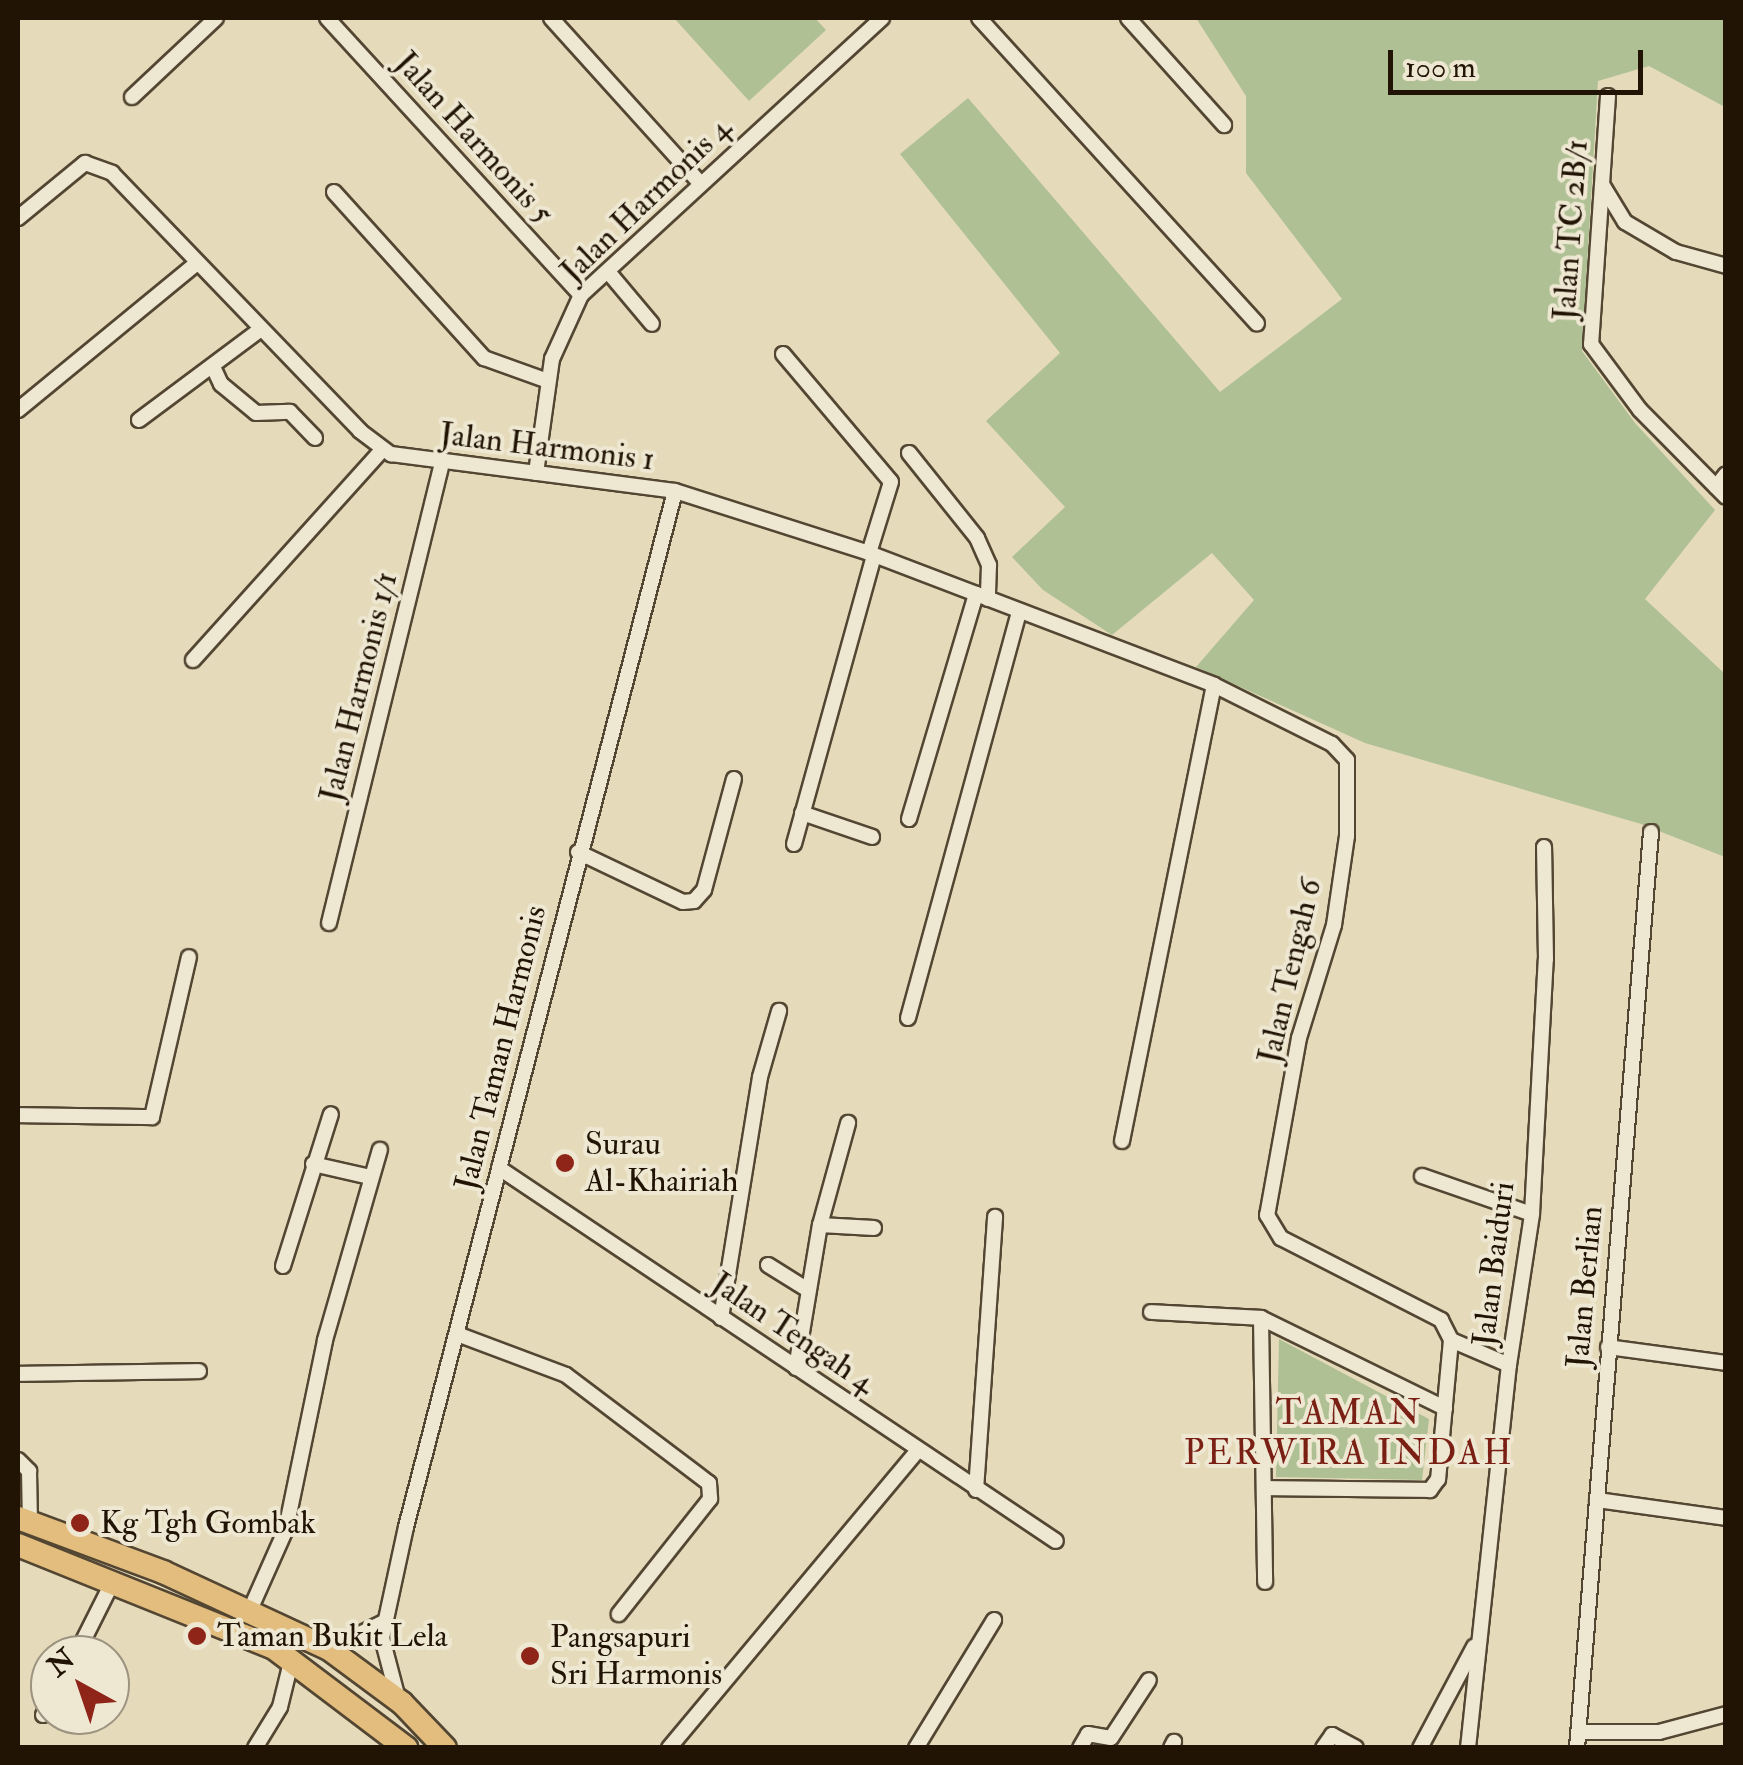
<!DOCTYPE html>
<html>
<head>
<meta charset="utf-8">
<style>
  body { margin:0 }
  #map { position:relative; width:1743px; height:1765px; overflow:hidden; background:#e5daba; font-family:"IM FELL Double Pica",serif }
  div>[style] { position:absolute }
  [style*='--x'] { left:calc(var(--x)*1px); top:calc(var(--y)*1px); width:calc(var(--w)*1px); rotate:calc(var(--a)*1deg) }
  .green>* { inset:0; background:#afc194 }
  .roads { filter:drop-shadow(2px 0 #534632) drop-shadow(-2px 0 #534632) drop-shadow(0 2px #534632) drop-shadow(0 -2px #534632) }
  .minor>* { height:14px; margin:-7px; padding:0 7px; transform-origin:7px; border-radius:7px; background:#eee7d2 }
  .primary>* { height:22px; margin:-11px; padding:0 11px; transform-origin:11px; border-radius:11px; background:#e2bd7d }
  .dots>* { width:28px; height:28px; translate:-50% -50%; box-sizing:border-box; border:5px solid #eee7d2; border-radius:50% }
  span { translate:-50% -50%; white-space:nowrap; text-align:center; line-height:1.15; -webkit-text-stroke:8px #eee7d2; paint-order:stroke }
  .street-label { font-size:32px; color:#221405 }
  .poi-label { font-size:32px; color:#221405 }
  .left { translate:0 -50%; text-align:left }
  .neighbourhood-label { font-size:35px; color:#7a1f14; letter-spacing:2.5px }
  .frame { position:absolute; inset:0; border:20px solid #221405; pointer-events:none }
  .north { position:absolute; left:30px; top:1635px; width:100px; height:100px; box-sizing:border-box; background:#eee7d2; border:2px solid #9c9380; border-radius:50%; rotate:320deg; font-size:28px; font-weight:700; line-height:40px; text-align:center; color:#221405 }
  .north::after { content:''; display:block; margin:auto; width:35px; height:45px; background:#8f2418; clip-path:polygon(50% 0,100% 100%,50% 72%,0 100%) }
  .scale { position:absolute; left:1388px; top:50px; width:255px; height:45px; box-sizing:border-box; border:5px solid #221405; border-top:0; padding-left:12px; font-size:30px; line-height:35px; white-space:nowrap; color:#221405; -webkit-text-stroke:8px #eee7d2; paint-order:stroke }
</style>
</head>
<body>
<div id="map">
  <div class="green">
    <div style="clip-path:polygon(674px 18px,815px 18px,826px 30px,749px 101px)"></div>
    <div style="clip-path:polygon(1196px 18px,1725px 18px,1725px 107px,1649px 66px,1598px 81px,1582px 351px,1635px 423px,1715px 510px,1645px 599px,1725px 674px,1725px 857px,1641px 824px,1365px 743px,1196px 667px,1254px 600px,1212px 553px,1112px 635px,1043px 590px,1012px 557px,1065px 507px,986px 421px,1060px 353px,900px 154px,968px 98px,1220px 392px,1342px 299px,1246px 173px,1246px 96px)"></div>
    <div style="clip-path:polygon(1279px 1339px,1429px 1419px,1422px 1480px,1276px 1477px)"></div>
  </div>
  <div class="roads">
    <div class="minor">
      <div style="--x:327;--y:18;--w:376;--a:47.5"></div>
      <div style="--x:551;--y:18;--w:222;--a:47.9"></div>
      <div style="--x:979;--y:18;--w:413;--a:47.7"></div>
      <div style="--x:1128;--y:18;--w:144;--a:48.1"></div>
      <div style="--x:1608;--y:96;--w:249;--a:93.9"></div>
      <div style="--x:1591;--y:344;--w:82;--a:53.4"></div>
      <div style="--x:1640;--y:410;--w:122;--a:45.3"></div>
      <div style="--x:132;--y:97;--w:115;--a:-43.2"></div>
      <div style="--x:1603;--y:186;--w:42;--a:58.6"></div>
      <div style="--x:1625;--y:222;--w:59;--a:30.5"></div>
      <div style="--x:1676;--y:252;--w:52;--a:15.6"></div>
      <div style="--x:334;--y:192;--w:224;--a:47.9"></div>
      <div style="--x:484;--y:358;--w:68;--a:19.8"></div>
      <div style="--x:18;--y:218;--w:87;--a:-39.4"></div>
      <div style="--x:85;--y:163;--w:29;--a:20"></div>
      <div style="--x:112;--y:173;--w:358;--a:46.1"></div>
      <div style="--x:360;--y:431;--w:39;--a:37"></div>
      <div style="--x:391;--y:454;--w:286;--a:7.4"></div>
      <div style="--x:675;--y:491;--w:204;--a:17.7"></div>
      <div style="--x:869;--y:553;--w:369;--a:20.9"></div>
      <div style="--x:1214;--y:685;--w:132;--a:26.6"></div>
      <div style="--x:1332;--y:744;--w:22;--a:47"></div>
      <div style="--x:1347;--y:760;--w:76;--a:90"></div>
      <div style="--x:1347;--y:836;--w:90;--a:98.3"></div>
      <div style="--x:1334;--y:925;--w:118;--a:107.2"></div>
      <div style="--x:1299;--y:1038;--w:180;--a:100.2"></div>
      <div style="--x:1267;--y:1215;--w:27;--a:59"></div>
      <div style="--x:1281;--y:1238;--w:180;--a:27.1"></div>
      <div style="--x:1441;--y:1320;--w:22;--a:63"></div>
      <div style="--x:1451;--y:1340;--w:140;--a:95.3"></div>
      <div style="--x:1438;--y:1479;--w:14;--a:126"></div>
      <div style="--x:1430;--y:1490;--w:166;--a:-179.3"></div>
      <div style="--x:610;--y:274;--w:65;--a:50"></div>
      <div style="--x:783;--y:354;--w:167;--a:49.8"></div>
      <div style="--x:891;--y:482;--w:74;--a:107.2"></div>
      <div style="--x:214;--y:369;--w:17;--a:65"></div>
      <div style="--x:221;--y:384;--w:45;--a:39.6"></div>
      <div style="--x:256;--y:413;--w:34;--a:-2"></div>
      <div style="--x:290;--y:412;--w:36;--a:46"></div>
      <div style="--x:18;--y:410;--w:230;--a:-39.4"></div>
      <div style="--x:139;--y:420;--w:152;--a:-36.7"></div>
      <div style="--x:909;--y:453;--w:109;--a:51.3"></div>
      <div style="--x:977;--y:538;--w:30;--a:66"></div>
      <div style="--x:989;--y:565;--w:34;--a:92"></div>
      <div style="--x:536;--y:473;--w:115;--a:-82"></div>
      <div style="--x:552;--y:359;--w:70;--a:-65.6"></div>
      <div style="--x:581;--y:295;--w:409;--a:-42.6"></div>
      <div style="--x:1716;--y:487;--w:16;--a:-52"></div>
      <div style="--x:193;--y:660;--w:283;--a:-48"></div>
      <div style="--x:802;--y:813;--w:74;--a:18.9"></div>
      <div style="--x:909;--y:819;--w:235;--a:-73.4"></div>
      <div style="--x:794;--y:844;--w:299;--a:-74.5"></div>
      <div style="--x:578;--y:852;--w:116;--a:25.5"></div>
      <div style="--x:683;--y:902;--w:11;--a:-5"></div>
      <div style="--x:694;--y:901;--w:15;--a:-48"></div>
      <div style="--x:704;--y:890;--w:115;--a:-74.9"></div>
      <div style="--x:329;--y:923;--w:473;--a:-76.2"></div>
      <div style="--x:908;--y:1018;--w:422;--a:-74.7"></div>
      <div style="--x:18;--y:1115;--w:134;--a:0.9"></div>
      <div style="--x:152;--y:1117;--w:164;--a:-77"></div>
      <div style="--x:1122;--y:1141;--w:465;--a:-78.6"></div>
      <div style="--x:313;--y:1164;--w:58;--a:12.8"></div>
      <div style="--x:499;--y:1168;--w:670;--a:33.81"></div>
      <div style="--x:1422;--y:1176;--w:116;--a:19.1"></div>
      <div style="--x:820;--y:1225;--w:106;--a:-74.6"></div>
      <div style="--x:768;--y:1265;--w:47;--a:32"></div>
      <div style="--x:283;--y:1266;--w:159;--a:-72.5"></div>
      <div style="--x:1151;--y:1312;--w:110;--a:3.1"></div>
      <div style="--x:1261;--y:1318;--w:205;--a:26.1"></div>
      <div style="--x:721;--y:1318;--w:244;--a:-80.8"></div>
      <div style="--x:760;--y:1077;--w:69;--a:-73.9"></div>
      <div style="--x:1261;--y:1318;--w:264;--a:89.1"></div>
      <div style="--x:457;--y:1334;--w:116;--a:20.6"></div>
      <div style="--x:566;--y:1375;--w:179;--a:37.1"></div>
      <div style="--x:709;--y:1483;--w:16;--a:86"></div>
      <div style="--x:710;--y:1499;--w:147;--a:128.4"></div>
      <div style="--x:1451;--y:1340;--w:63;--a:23.3"></div>
      <div style="--x:1608;--y:1347;--w:119;--a:7.7"></div>
      <div style="--x:796;--y:1368;--w:145;--a:-80.5"></div>
      <div style="--x:820;--y:1225;--w:54;--a:3.2"></div>
      <div style="--x:18;--y:1374;--w:181;--a:-0.9"></div>
      <div style="--x:18;--y:1460;--w:16;--a:45"></div>
      <div style="--x:29;--y:1471;--w:51;--a:88.9"></div>
      <div style="--x:976;--y:1490;--w:274;--a:-86"></div>
      <div style="--x:1597;--y:1500;--w:130;--a:7.9"></div>
      <div style="--x:250;--y:1610;--w:89;--a:-66"></div>
      <div style="--x:286;--y:1529;--w:193;--a:-78.3"></div>
      <div style="--x:325;--y:1340;--w:198;--a:-73.9"></div>
      <div style="--x:329;--y:1649;--w:64;--a:-26.2"></div>
      <div style="--x:76;--y:1655;--w:83;--a:-63.4"></div>
      <div style="--x:397;--y:1695;--w:59;--a:-104.7"></div>
      <div style="--x:382;--y:1638;--w:114;--a:-77.8"></div>
      <div style="--x:406;--y:1527;--w:1070;--a:-75.44"></div>
      <div style="--x:43;--y:1715;--w:14;--a:-60"></div>
      <div style="--x:1579;--y:1732;--w:80;--a:0"></div>
      <div style="--x:1659;--y:1732;--w:69;--a:-15"></div>
      <div style="--x:255;--y:1748;--w:48;--a:-58.6"></div>
      <div style="--x:280;--y:1707;--w:50;--a:-76.2"></div>
      <div style="--x:669;--y:1748;--w:388;--a:-50.1"></div>
      <div style="--x:916;--y:1748;--w:150;--a:-58.6"></div>
      <div style="--x:1080;--y:1748;--w:16;--a:-60"></div>
      <div style="--x:1088;--y:1734;--w:23;--a:10"></div>
      <div style="--x:1111;--y:1738;--w:69;--a:-56.8"></div>
      <div style="--x:1171;--y:1748;--w:7;--a:-63"></div>
      <div style="--x:1323;--y:1748;--w:16;--a:-55"></div>
      <div style="--x:1332;--y:1735;--w:27;--a:28"></div>
      <div style="--x:1420;--y:1748;--w:115;--a:-61.9"></div>
      <div style="--x:1468;--y:1748;--w:385;--a:-83.9"></div>
      <div style="--x:1509;--y:1365;--w:153;--a:-81.3"></div>
      <div style="--x:1532;--y:1214;--w:255;--a:-86.9"></div>
      <div style="--x:1546;--y:959;--w:112;--a:-91"></div>
      <div style="--x:1577;--y:1748;--w:919;--a:-85.38"></div>
    </div>
    <div class="primary">
      <div style="--x:18;--y:1518;--w:155;--a:20.4"></div>
      <div style="--x:163;--y:1572;--w:183;--a:24.9"></div>
      <div style="--x:329;--y:1649;--w:91;--a:36.5"></div>
      <div style="--x:402;--y:1703;--w:62;--a:46.3"></div>
      <div style="--x:18;--y:1545;--w:276;--a:21.9"></div>
      <div style="--x:274;--y:1648;--w:166;--a:37.1"></div>
    </div>
  </div>
  <div class="dots">
    <div style="left:565px;top:1163px;background:#8f2418"></div>
    <div style="left:80px;top:1523px;background:#8f2418"></div>
    <div style="left:197px;top:1636px;background:#8f2418"></div>
    <div style="left:530px;top:1656px;background:#8f2418"></div>
  </div>
  <div class="street-label">
    <span style="left:474px;top:138px;rotate:48deg">Jalan Harmonis 5</span>
    <span style="left:646px;top:200px;rotate:-44deg">Jalan Harmonis 4</span>
    <span style="left:1571px;top:230px;rotate:-86deg">Jalan TC 2B/1</span>
    <span style="left:547px;top:447px;rotate:7deg">Jalan Harmonis 1</span>
    <span style="left:359px;top:687px;rotate:-76deg">Jalan Harmonis 1/1</span>
    <span style="left:1290px;top:971px;rotate:-77deg">Jalan Tengah 6</span>
    <span style="left:501px;top:1048px;rotate:-76deg">Jalan Taman Harmonis</span>
    <span style="left:1494px;top:1264px;rotate:-83deg">Jalan Baiduri</span>
    <span style="left:1585px;top:1287px;rotate:-85deg">Jalan Berlian</span>
    <span style="left:793px;top:1333px;rotate:34deg">Jalan Tengah 4</span>
  </div>
  <div class="poi-label">
    <span class="left" style="left:585px;top:1163px">Surau<br>Al-Khairiah</span>
    <span class="left" style="left:100px;top:1523px">Kg Tgh Gombak</span>
    <span class="left" style="left:217px;top:1636px">Taman Bukit Lela</span>
    <span class="left" style="left:550px;top:1656px">Pangsapuri<br>Sri Harmonis</span>
  </div>
  <div class="neighbourhood-label">
    <span style="left:1349px;top:1433px">TAMAN<br>PERWIRA INDAH</span>
  </div>
  <div class="frame"></div>
  <div class="north">N</div>
  <div class="scale">100 m</div>
</div>
</body>
</html>
